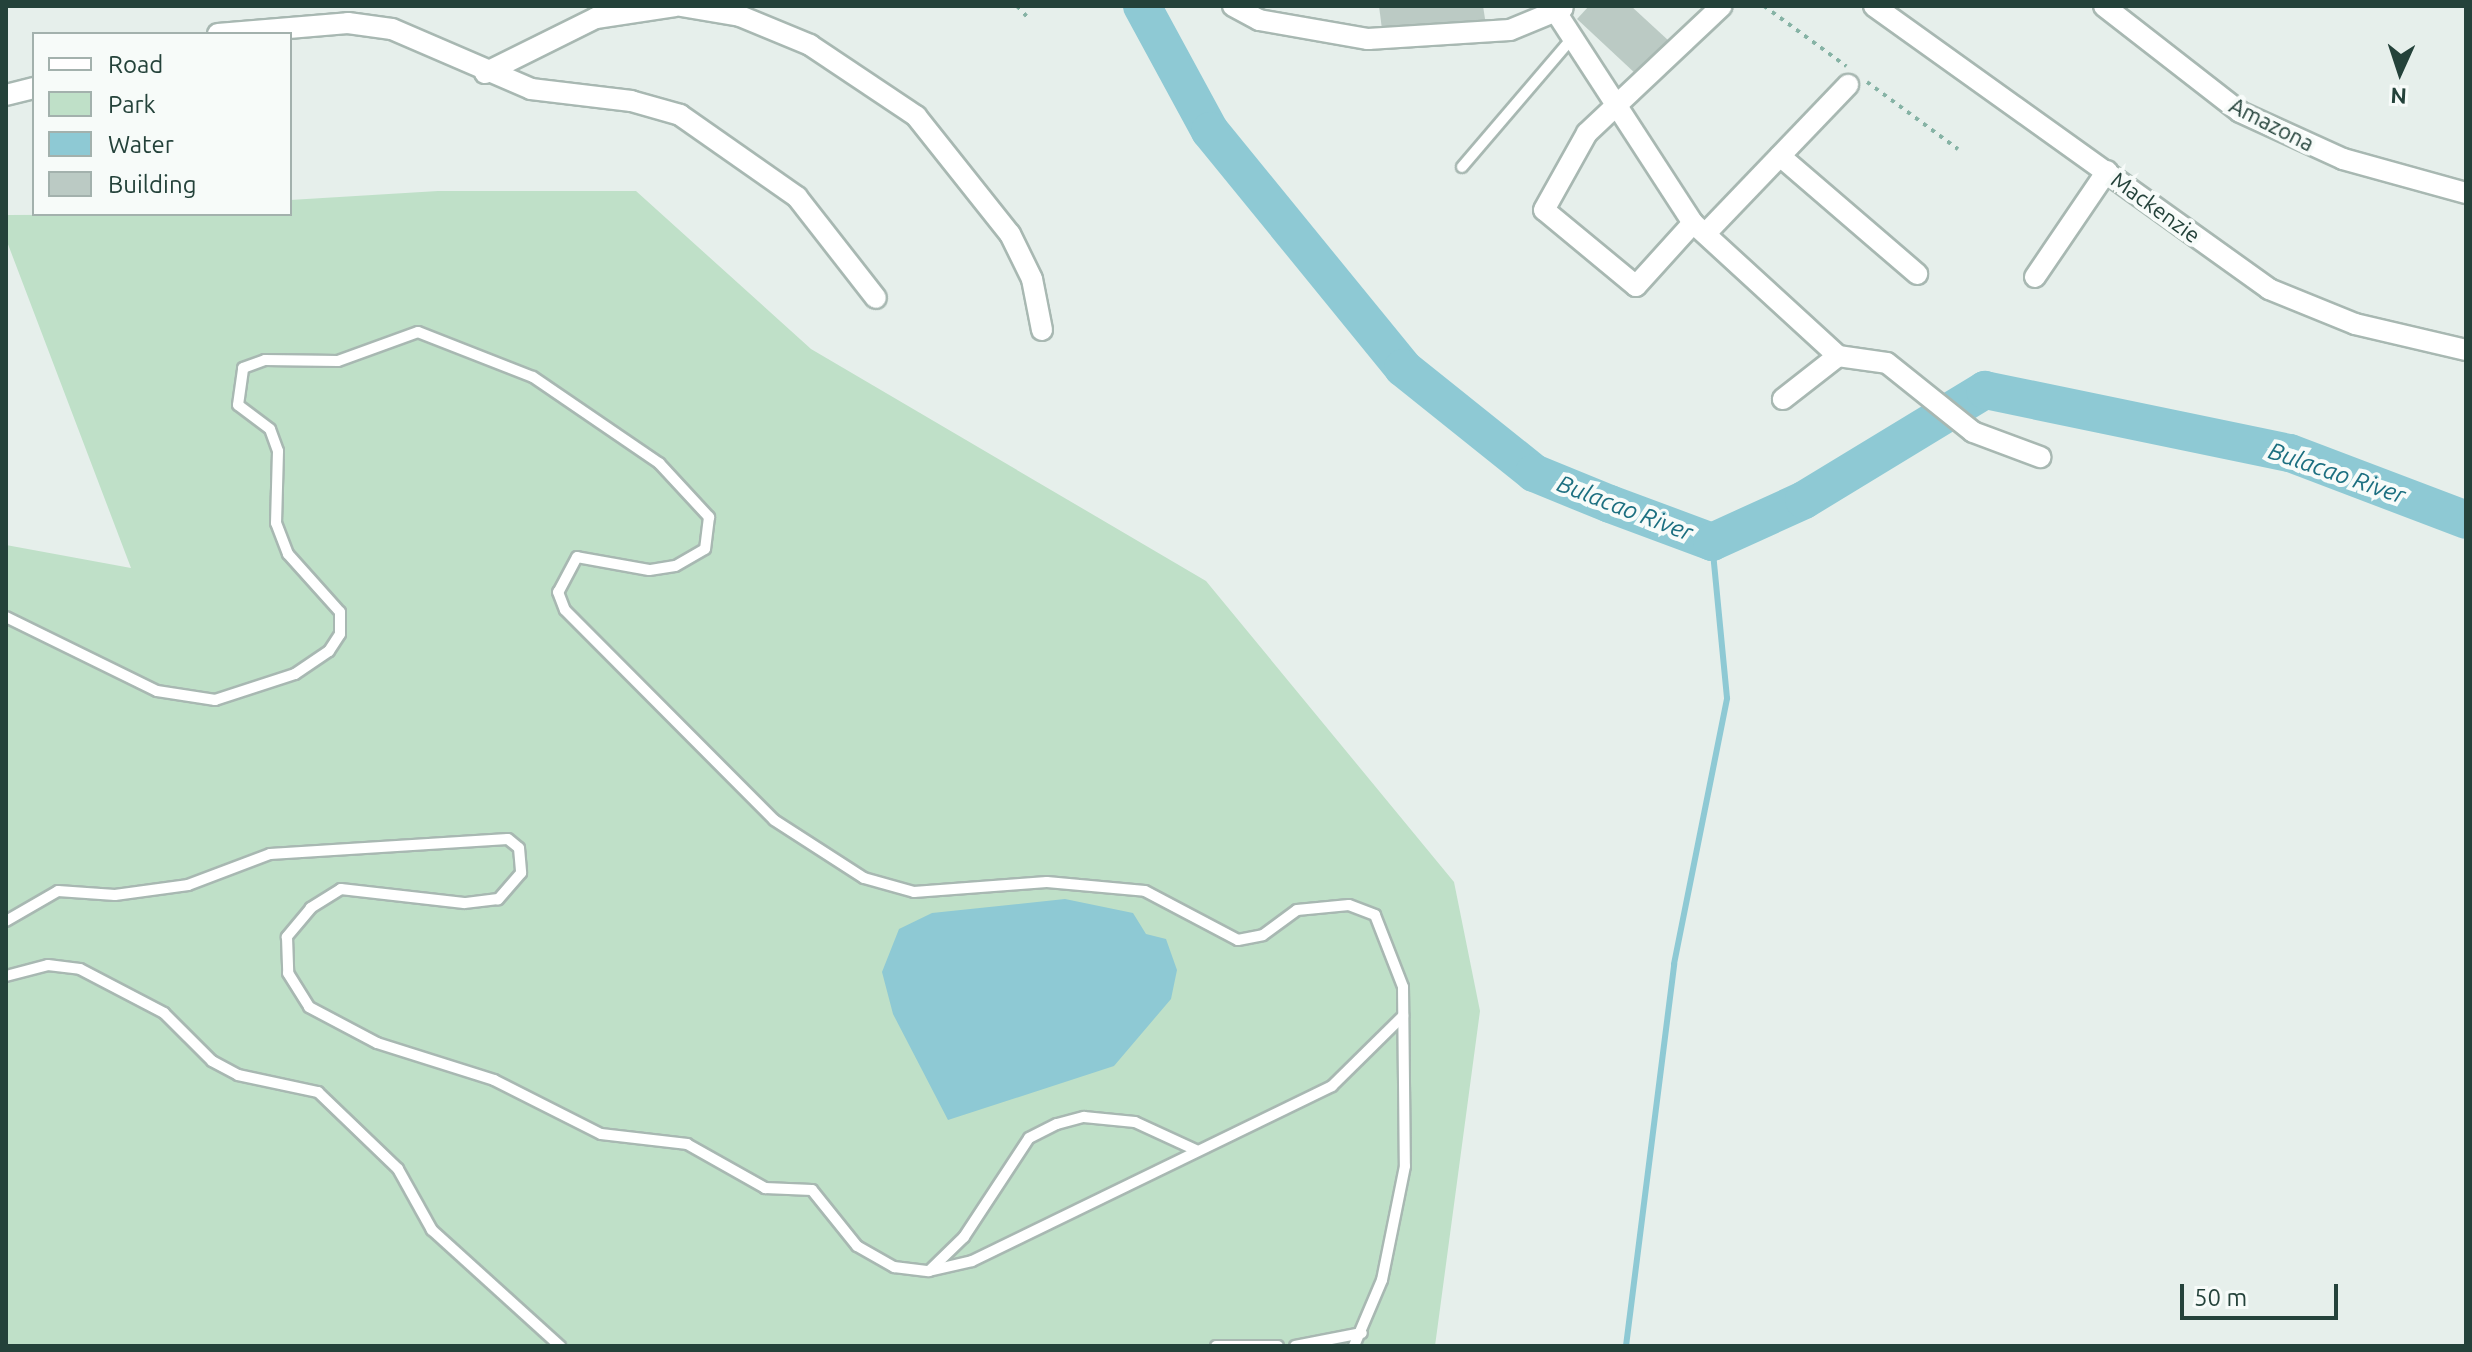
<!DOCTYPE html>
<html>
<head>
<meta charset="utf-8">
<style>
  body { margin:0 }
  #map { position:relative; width:2472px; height:1352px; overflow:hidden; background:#e6efeb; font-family:Ubuntu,sans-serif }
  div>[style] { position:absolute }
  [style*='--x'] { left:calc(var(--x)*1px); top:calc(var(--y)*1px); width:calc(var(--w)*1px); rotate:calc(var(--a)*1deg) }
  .green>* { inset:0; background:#bfe0c8 }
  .water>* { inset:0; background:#8ec9d4 }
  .stream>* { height:6px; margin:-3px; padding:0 3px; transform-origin:3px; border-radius:3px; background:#8ec9d4 }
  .river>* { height:38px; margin:-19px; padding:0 19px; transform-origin:19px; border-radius:19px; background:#8ec9d4 }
  .building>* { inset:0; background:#bbcac4 }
  .path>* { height:4px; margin-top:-2px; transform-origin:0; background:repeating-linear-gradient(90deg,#86b3a5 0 4px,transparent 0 10px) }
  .roads { filter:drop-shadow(2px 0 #a8b8b2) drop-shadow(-2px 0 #a8b8b2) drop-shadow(0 2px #a8b8b2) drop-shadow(0 -2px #a8b8b2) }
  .lane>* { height:10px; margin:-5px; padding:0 5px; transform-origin:5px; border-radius:5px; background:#fff }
  .street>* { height:20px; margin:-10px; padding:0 10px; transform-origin:10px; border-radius:10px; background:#fff }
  span { translate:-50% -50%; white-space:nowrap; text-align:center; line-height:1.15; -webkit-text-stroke:8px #f7fbf9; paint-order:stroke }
  .street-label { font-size:22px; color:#24423a }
  .water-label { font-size:24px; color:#1c6f80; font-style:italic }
  .frame { position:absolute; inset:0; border:8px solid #24423a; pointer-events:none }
  .legend { position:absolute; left:32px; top:32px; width:260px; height:184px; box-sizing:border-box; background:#f7fbf9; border:2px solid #a3b1ad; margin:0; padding:10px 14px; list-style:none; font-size:24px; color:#24423a }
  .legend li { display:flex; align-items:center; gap:16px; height:40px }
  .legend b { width:40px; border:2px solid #a3b1ad }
  .north { position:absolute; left:2360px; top:32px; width:80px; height:80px; -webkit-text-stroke:6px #f7fbf9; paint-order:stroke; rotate:183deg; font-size:22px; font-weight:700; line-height:32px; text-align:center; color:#24423a }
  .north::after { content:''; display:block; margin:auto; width:28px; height:36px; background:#24423a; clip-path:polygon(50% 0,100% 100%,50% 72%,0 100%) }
  .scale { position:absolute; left:2180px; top:1284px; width:158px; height:36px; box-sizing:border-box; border:4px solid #24423a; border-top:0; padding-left:10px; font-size:24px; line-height:28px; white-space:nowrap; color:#24423a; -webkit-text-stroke:6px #f7fbf9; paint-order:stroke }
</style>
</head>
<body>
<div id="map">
  <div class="green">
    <div style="clip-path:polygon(438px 191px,636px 191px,811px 349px,1206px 581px,1454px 882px,1480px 1011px,1435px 1346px,6px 1346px,6px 545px,131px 568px,6px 239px,6px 215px,290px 214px,290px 200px)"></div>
  </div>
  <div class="water">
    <div style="clip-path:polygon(1065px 899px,1133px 913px,1146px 934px,1166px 939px,1177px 970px,1171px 999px,1114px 1066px,948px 1120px,893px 1014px,882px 972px,899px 929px,932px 913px)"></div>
  </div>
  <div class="stream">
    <div style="--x:1626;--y:1346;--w:385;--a:-82.8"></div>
    <div style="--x:1674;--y:964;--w:271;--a:-78.7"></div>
    <div style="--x:1727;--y:698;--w:157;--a:-95.5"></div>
  </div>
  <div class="river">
    <div style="--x:1142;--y:6;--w:142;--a:61.5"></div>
    <div style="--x:1210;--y:131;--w:306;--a:50.8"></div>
    <div style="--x:1403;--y:368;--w:168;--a:38.7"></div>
    <div style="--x:1534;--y:473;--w:82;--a:22.2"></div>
    <div style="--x:1610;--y:504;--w:109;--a:20.4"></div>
    <div style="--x:1712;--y:542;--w:101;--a:-24.5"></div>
    <div style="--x:1804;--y:500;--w:212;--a:-31.3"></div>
    <div style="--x:1985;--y:390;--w:311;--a:11.7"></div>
    <div style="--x:2290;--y:453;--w:188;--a:20.8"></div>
  </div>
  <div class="building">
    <div style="clip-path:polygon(1379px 6px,1483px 6px,1486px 25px,1383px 37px)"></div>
    <div style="clip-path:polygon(1589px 6px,1631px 6px,1669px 41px,1637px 75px,1577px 19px)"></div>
  </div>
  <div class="path">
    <div style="--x:1017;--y:6;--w:18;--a:47"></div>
    <div style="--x:1764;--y:6;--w:102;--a:36.2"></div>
    <div style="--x:1867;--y:82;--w:113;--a:36.4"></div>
  </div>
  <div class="roads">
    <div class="lane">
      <div style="--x:1462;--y:167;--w:170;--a:-49.5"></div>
      <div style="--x:6;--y:617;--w:168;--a:26.1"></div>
      <div style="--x:157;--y:691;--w:59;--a:8.8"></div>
      <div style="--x:215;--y:700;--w:84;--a:-18"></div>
      <div style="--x:295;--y:674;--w:41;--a:-34.1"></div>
      <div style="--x:329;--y:651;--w:20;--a:-57"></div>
      <div style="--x:340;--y:634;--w:22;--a:-90"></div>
      <div style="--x:340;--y:612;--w:78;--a:-131.9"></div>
      <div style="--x:288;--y:554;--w:33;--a:-111"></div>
      <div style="--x:276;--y:523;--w:72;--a:-88.4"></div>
      <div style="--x:278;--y:451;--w:23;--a:-110"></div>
      <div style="--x:270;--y:429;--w:40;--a:-143"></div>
      <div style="--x:238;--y:405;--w:37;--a:-82"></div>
      <div style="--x:243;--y:368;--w:23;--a:-20"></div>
      <div style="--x:265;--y:360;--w:73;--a:0.8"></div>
      <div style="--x:338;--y:361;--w:85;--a:-19.9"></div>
      <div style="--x:418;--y:332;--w:123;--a:21.4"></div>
      <div style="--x:533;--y:377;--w:153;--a:34.3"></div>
      <div style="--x:659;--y:463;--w:74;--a:47.2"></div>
      <div style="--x:709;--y:517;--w:32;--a:97"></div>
      <div style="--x:705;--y:549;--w:34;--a:150"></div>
      <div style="--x:675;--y:566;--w:26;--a:171"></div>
      <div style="--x:649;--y:570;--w:73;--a:-169.8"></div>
      <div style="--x:577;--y:557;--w:40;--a:118"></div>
      <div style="--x:558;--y:592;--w:19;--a:69"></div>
      <div style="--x:565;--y:610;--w:296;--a:45.1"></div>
      <div style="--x:774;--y:820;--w:107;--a:32.8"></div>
      <div style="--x:864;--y:878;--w:52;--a:15.6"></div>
      <div style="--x:914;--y:892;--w:133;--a:-4.3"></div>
      <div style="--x:1047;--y:882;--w:98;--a:5.2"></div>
      <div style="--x:1145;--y:891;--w:105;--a:27.8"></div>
      <div style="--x:1238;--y:940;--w:25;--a:-11"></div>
      <div style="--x:1263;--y:935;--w:42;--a:-36.3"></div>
      <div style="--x:1297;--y:910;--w:52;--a:-5.5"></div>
      <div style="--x:1349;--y:905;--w:28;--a:21"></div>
      <div style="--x:1375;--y:915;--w:77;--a:68.7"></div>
      <div style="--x:1403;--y:987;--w:179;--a:89.4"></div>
      <div style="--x:1405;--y:1166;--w:116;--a:101.4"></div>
      <div style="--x:1382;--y:1280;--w:72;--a:113"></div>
      <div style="--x:6;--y:921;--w:60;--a:-30"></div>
      <div style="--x:58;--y:891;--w:57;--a:4"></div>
      <div style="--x:115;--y:895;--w:74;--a:-7.8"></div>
      <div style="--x:188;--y:885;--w:88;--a:-20.7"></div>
      <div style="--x:270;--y:854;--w:238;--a:-3.6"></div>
      <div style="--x:508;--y:839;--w:14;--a:39"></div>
      <div style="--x:519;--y:848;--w:25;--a:85"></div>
      <div style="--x:521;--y:873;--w:35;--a:131"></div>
      <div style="--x:498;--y:899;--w:34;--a:173"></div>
      <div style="--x:464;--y:903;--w:124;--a:-173.5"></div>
      <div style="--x:341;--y:889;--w:36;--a:148"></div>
      <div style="--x:311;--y:908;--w:38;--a:130"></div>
      <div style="--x:287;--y:937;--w:36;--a:88"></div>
      <div style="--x:288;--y:973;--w:40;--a:58"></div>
      <div style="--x:309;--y:1007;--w:77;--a:27.9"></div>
      <div style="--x:377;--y:1043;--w:123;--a:17.5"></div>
      <div style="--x:494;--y:1080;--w:120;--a:26.8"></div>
      <div style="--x:601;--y:1134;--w:87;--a:6.6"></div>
      <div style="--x:687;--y:1144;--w:90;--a:29.4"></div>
      <div style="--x:765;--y:1188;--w:47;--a:2.4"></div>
      <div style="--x:812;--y:1190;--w:72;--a:51.2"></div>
      <div style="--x:857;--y:1246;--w:43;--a:29.6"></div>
      <div style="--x:894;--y:1267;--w:35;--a:7"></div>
      <div style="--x:929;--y:1271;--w:44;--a:-13.1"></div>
      <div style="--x:972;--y:1261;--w:400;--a:-25.9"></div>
      <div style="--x:1332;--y:1086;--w:100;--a:-44.6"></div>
      <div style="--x:6;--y:976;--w:43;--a:-14.7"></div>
      <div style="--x:48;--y:965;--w:32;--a:7"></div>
      <div style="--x:80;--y:969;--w:95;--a:27.6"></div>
      <div style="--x:164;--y:1013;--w:68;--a:45"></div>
      <div style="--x:212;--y:1061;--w:30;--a:28"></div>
      <div style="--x:238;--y:1075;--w:82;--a:12"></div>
      <div style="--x:318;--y:1092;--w:111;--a:43.9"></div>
      <div style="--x:398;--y:1169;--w:70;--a:60.9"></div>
      <div style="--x:432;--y:1230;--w:173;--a:42.2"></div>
      <div style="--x:929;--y:1271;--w:49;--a:-44.2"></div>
      <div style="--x:964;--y:1237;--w:118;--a:-56.7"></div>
      <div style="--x:1029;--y:1138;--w:31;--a:-27"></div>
      <div style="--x:1057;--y:1124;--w:28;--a:-15"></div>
      <div style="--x:1084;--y:1117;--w:51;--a:5.6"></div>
      <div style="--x:1135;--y:1122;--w:67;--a:24.7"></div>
      <div style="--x:1216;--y:1346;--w:62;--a:0"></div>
      <div style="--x:1295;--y:1346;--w:68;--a:-11"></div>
    </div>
    <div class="street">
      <div style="--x:681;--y:6;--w:60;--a:9.6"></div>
      <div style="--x:740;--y:16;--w:76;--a:22.5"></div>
      <div style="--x:810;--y:45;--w:128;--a:33.8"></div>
      <div style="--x:916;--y:116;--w:151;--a:51.5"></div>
      <div style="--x:1010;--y:234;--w:50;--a:63.9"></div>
      <div style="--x:1032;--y:279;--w:52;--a:78.9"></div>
      <div style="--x:1233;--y:6;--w:30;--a:28"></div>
      <div style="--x:1259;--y:20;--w:111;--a:9.9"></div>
      <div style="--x:1368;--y:39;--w:142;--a:-3.6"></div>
      <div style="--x:1510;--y:30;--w:57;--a:-22.5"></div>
      <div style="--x:1552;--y:6;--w:259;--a:57"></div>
      <div style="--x:1693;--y:223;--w:197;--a:42.5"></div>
      <div style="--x:1838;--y:356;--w:70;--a:142"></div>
      <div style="--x:1874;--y:6;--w:486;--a:35.6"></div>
      <div style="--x:2269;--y:289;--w:93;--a:22.1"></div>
      <div style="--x:2355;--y:324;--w:114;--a:13.2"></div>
      <div style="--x:2104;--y:6;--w:172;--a:37.9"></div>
      <div style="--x:2240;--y:112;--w:113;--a:24.5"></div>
      <div style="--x:2343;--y:159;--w:128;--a:15.5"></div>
      <div style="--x:218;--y:34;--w:130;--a:-4.8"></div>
      <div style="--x:348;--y:23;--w:44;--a:7.8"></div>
      <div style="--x:392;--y:29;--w:151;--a:23.3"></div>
      <div style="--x:531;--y:89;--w:101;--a:6.8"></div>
      <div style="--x:631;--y:101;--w:51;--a:15.9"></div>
      <div style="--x:680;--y:115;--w:143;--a:35"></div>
      <div style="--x:797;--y:197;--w:128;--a:52"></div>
      <div style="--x:485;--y:73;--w:124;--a:-26.4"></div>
      <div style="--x:596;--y:18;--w:80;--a:-8.6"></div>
      <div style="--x:6;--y:95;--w:29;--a:-14"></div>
      <div style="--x:1780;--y:156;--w:181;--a:40.7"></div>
      <div style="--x:1693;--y:223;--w:85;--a:132.1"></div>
      <div style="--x:1636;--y:286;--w:119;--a:-140.4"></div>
      <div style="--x:1544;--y:210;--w:88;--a:-60.8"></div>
      <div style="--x:1587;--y:133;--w:185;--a:-43.3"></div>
      <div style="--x:1707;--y:232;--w:204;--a:-46.2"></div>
      <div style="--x:2035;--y:277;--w:128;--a:-55.8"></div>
      <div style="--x:1838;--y:356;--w:49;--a:8.1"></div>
      <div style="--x:1887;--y:363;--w:110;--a:38.7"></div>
      <div style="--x:1973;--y:432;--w:72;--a:20.5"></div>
    </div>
  </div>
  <div class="street-label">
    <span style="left:2272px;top:124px;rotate:27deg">Amazona</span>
    <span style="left:2156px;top:207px;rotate:36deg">Mackenzie</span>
  </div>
  <div class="water-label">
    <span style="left:2337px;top:473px;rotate:19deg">Bulacao River</span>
    <span style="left:1625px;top:508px;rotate:21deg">Bulacao River</span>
  </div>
  <div class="frame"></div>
  <ul class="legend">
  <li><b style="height:10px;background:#fff"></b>Road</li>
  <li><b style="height:22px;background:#bfe0c8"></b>Park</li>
  <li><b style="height:22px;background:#8ec9d4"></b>Water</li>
  <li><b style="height:22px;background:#bbcac4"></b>Building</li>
  </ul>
  <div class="north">N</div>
  <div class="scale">50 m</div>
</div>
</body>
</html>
